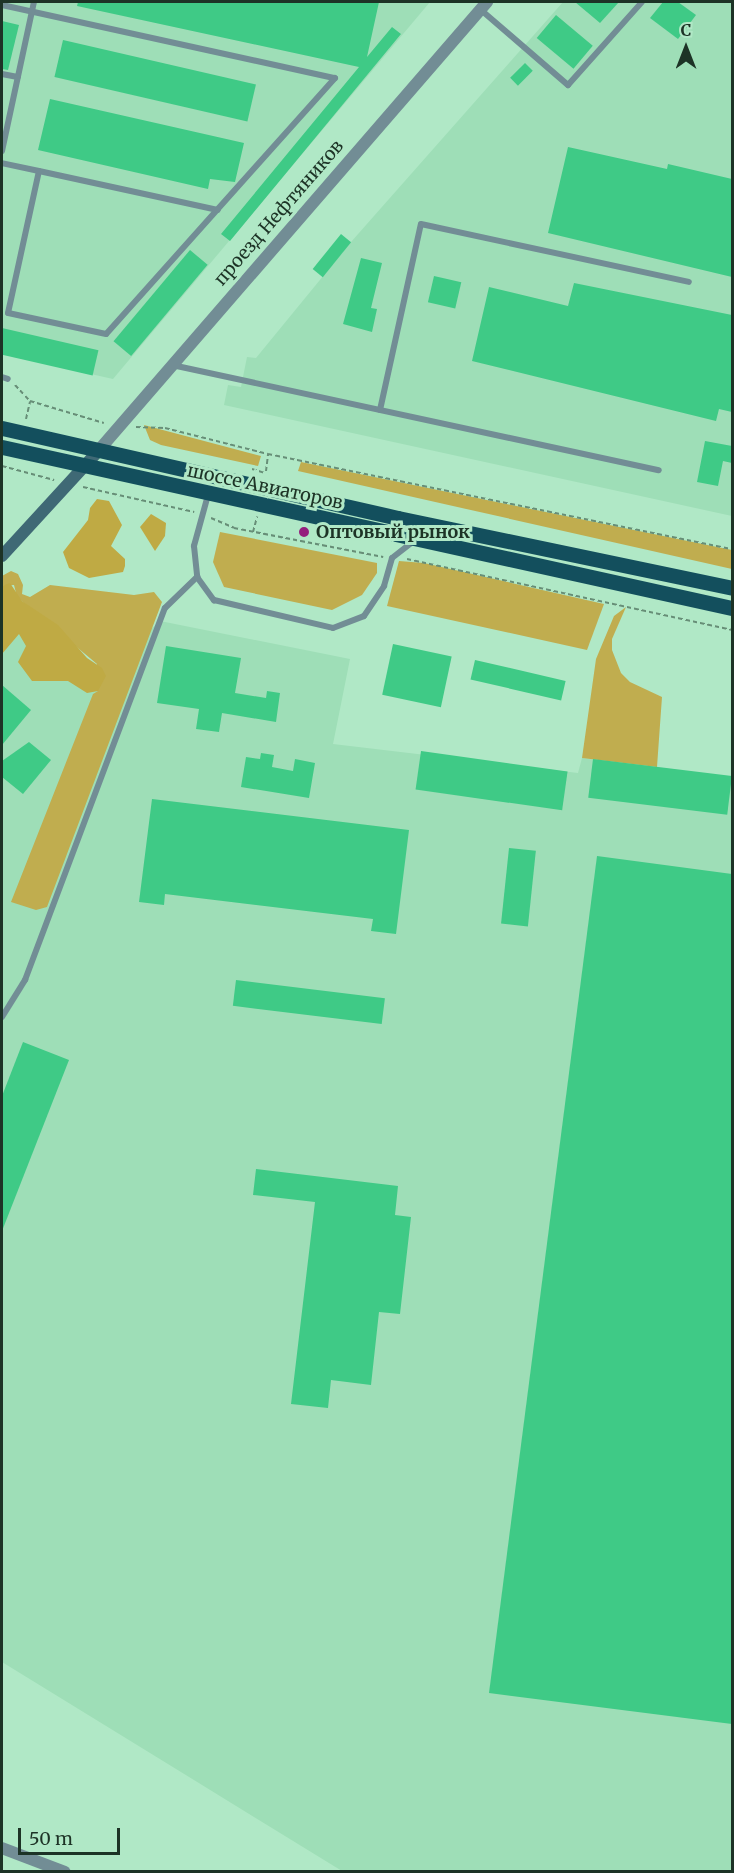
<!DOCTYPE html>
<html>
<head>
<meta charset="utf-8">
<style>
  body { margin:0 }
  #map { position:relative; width:734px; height:1873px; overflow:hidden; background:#b0e8c6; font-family:Merriweather,serif }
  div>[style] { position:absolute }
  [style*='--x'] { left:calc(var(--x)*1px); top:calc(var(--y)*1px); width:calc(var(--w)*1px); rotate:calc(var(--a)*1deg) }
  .built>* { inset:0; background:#9edeb7 }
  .green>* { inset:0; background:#c0ad4f }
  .forest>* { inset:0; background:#bfaa44 }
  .building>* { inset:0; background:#3fca86; transform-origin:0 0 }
  .path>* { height:2px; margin-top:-1px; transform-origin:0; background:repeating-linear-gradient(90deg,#678e77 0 4.5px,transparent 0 7.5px) }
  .service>* { height:6px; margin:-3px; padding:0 3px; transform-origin:3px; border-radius:3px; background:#728d95 }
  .minor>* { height:12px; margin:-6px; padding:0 6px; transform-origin:6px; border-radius:6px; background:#728d95 }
  .secondary>* { height:12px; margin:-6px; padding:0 6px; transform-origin:6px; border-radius:6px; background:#3f6975 }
  .primary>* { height:15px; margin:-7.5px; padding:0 7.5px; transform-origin:7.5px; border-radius:7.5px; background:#134f5d }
  .dots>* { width:16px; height:16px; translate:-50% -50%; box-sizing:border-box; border:3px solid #b0e8c6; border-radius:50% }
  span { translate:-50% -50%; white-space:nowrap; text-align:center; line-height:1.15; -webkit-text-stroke:6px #b0e8c6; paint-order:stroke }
  .street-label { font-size:18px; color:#1d3326 }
  .poi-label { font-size:18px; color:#1d3326; font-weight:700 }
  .left { translate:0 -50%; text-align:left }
  .frame { position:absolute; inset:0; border:3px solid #1d3326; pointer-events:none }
  .north { position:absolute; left:656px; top:18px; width:60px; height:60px; -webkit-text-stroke:4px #b0e8c6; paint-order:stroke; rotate:0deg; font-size:16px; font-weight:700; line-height:24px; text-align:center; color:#1d3326 }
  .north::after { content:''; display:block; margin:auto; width:21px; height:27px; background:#1d3326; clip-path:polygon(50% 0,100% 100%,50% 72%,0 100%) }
  .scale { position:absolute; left:18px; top:1828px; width:102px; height:27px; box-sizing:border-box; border:3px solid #1d3326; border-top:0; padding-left:8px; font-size:18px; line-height:21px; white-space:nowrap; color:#1d3326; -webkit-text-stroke:4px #b0e8c6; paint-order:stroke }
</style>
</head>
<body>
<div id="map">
  <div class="built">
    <div style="clip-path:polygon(2px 2px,430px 2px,113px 379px,2px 354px)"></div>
    <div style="clip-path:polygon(563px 2px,732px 2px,732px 516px,224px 405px,228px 385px,241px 387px,247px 357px,256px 358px,351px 242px)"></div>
    <div style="clip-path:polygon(160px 621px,350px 659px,333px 744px,578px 773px,582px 758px,732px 777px,732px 1871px,342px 1871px,2px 1662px,2px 654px,19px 633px,98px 677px)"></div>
  </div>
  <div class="green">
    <div style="clip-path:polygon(144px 425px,261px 456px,258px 466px,161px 445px,150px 440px)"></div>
    <div style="clip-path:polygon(301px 462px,732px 550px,732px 569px,298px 471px)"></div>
    <div style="clip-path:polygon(220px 532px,377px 563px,377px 573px,362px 595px,332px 610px,224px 587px,213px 562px)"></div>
    <div style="clip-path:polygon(399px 561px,424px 563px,604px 604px,587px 650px,387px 606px)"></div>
    <div style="clip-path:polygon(11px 571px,18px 574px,23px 585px,22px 594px,30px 597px,50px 585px,134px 595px,154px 592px,162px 602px,47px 907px,36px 910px,11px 902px,93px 694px,98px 691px,97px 664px,17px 597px,14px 585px,2px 586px,2px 576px)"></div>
    <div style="clip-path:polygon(626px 607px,612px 639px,612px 650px,621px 673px,630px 682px,662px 697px,657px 767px,582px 758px,596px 659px,614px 616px)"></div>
  </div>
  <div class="forest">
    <div style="clip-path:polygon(97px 499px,109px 501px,122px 525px,111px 546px,125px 559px,125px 566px,123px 572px,89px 578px,69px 568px,63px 552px,88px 520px,90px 508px)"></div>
    <div style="clip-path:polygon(151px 514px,166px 523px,165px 536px,155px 551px,140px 527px)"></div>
    <div style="clip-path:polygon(10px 583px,22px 601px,58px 625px,87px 658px,102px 668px,106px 676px,98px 691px,87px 693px,68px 681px,32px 681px,18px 662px,26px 646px,19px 634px,2px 654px,2px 586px)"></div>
  </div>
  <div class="building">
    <div style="clip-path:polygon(78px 2px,379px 2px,367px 57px,392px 27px,401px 34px,230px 241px,221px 234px,359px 67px,77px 6px)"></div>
    <div style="clip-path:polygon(575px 2px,619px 2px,600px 23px)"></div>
    <div style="clip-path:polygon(663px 2px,678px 2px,696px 15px,678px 39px,650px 18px)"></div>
    <div style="left:556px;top:15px;width:48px;height:30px;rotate:40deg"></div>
    <div style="clip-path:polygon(2px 21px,19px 25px,8px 70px,2px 69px)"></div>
    <div style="left:63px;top:40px;width:198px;height:38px;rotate:13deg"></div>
    <div style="left:525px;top:63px;width:11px;height:21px;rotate:45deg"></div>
    <div style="clip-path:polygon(50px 99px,244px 143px,235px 182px,210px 179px,208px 189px,38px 150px)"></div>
    <div style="clip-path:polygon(568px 147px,667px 169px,668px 164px,732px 179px,732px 277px,548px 233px)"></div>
    <div style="left:341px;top:234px;width:13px;height:45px;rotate:39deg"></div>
    <div style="left:190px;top:250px;width:23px;height:119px;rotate:40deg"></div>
    <div style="clip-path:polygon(361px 258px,382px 263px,371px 308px,377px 309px,372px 332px,343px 324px)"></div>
    <div style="left:434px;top:276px;width:28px;height:27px;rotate:13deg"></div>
    <div style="clip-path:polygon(574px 283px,732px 315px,732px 412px,719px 409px,716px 421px,472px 361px,489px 287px,568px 306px)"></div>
    <div style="left:2px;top:328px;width:99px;height:26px;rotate:13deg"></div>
    <div style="clip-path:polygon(705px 441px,732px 446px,732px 463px,723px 461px,718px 486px,697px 482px)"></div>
    <div style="left:393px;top:644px;width:60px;height:52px;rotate:12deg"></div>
    <div style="clip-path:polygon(166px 646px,241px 658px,235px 693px,266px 698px,267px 691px,280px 693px,276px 722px,222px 713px,219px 732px,196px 729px,199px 709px,157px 703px)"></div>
    <div style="left:475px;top:660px;width:93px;height:20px;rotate:13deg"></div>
    <div style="clip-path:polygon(2px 685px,31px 710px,2px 745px)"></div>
    <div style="clip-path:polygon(29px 742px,51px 760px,23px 794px,2px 777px,2px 761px)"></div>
    <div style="left:421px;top:751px;width:148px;height:39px;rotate:8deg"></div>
    <div style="clip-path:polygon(261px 753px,274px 755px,272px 767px,293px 771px,295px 759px,315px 763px,309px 798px,241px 787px,246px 757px,260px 759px)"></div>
    <div style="left:593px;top:759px;width:140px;height:39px;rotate:7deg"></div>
    <div style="clip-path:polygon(152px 799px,409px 830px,396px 934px,371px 931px,373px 919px,165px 894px,164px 905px,139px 902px)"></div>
    <div style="left:509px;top:848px;width:27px;height:76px;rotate:6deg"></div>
    <div style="clip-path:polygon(597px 856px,732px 874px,732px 1724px,489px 1693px)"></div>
    <div style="left:236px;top:980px;width:150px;height:26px;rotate:7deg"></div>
    <div style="clip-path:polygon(23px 1042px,69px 1060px,2px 1231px,2px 1096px)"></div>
    <div style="clip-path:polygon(256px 1169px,398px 1186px,395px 1215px,411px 1217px,400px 1314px,379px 1312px,371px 1385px,331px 1380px,328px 1408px,291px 1404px,315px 1202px,253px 1195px)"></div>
  </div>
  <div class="path">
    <div style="--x:15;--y:385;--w:22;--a:47"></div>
    <div style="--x:30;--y:401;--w:77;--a:16.6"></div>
    <div style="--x:26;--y:419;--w:18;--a:-77"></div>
    <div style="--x:136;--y:427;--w:29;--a:2"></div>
    <div style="--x:165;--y:428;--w:106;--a:14.2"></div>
    <div style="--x:268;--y:454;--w:474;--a:11.6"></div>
    <div style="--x:2;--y:466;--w:54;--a:15.1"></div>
    <div style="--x:252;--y:469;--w:14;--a:17"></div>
    <div style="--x:266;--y:471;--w:17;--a:-83"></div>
    <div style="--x:83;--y:487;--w:114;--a:12.7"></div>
    <div style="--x:211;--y:518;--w:25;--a:23"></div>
    <div style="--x:234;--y:528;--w:152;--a:11"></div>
    <div style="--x:253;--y:532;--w:16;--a:-75"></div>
    <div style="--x:407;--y:559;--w:333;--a:12.3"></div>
  </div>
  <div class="service">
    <div style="--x:2;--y:5;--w:341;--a:12.4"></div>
    <div style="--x:335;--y:78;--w:343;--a:131.8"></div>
    <div style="--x:106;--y:334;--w:100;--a:-167.9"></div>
    <div style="--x:8;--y:313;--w:145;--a:-77.7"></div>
    <div style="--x:39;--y:171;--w:38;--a:-168"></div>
    <div style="--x:481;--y:10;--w:115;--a:40.8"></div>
    <div style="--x:568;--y:85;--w:111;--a:-48.3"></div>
    <div style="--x:2;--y:74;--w:16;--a:11"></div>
    <div style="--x:2;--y:151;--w:152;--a:-77.9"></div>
    <div style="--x:39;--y:171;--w:183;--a:12.3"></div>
    <div style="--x:172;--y:365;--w:498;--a:12.2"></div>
    <div style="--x:2;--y:377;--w:6;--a:18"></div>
    <div style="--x:380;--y:410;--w:190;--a:-77.6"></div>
    <div style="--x:421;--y:224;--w:274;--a:12.2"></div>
    <div style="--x:208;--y:495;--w:53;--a:105.4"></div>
    <div style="--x:194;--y:546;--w:31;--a:84"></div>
    <div style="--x:197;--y:577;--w:29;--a:54"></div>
    <div style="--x:214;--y:600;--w:122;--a:13.2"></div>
    <div style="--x:333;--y:628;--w:33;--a:-21"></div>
    <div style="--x:364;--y:616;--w:36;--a:-56"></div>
    <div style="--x:384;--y:586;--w:29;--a:-74"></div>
    <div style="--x:392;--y:558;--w:29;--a:-38"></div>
    <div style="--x:2;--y:1017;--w:44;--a:-58.1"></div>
    <div style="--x:25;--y:980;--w:397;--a:-69.4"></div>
    <div style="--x:165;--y:608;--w:45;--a:-44.1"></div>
  </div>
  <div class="minor">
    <div style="--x:99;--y:450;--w:593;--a:-49.11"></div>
    <div style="--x:2;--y:1848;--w:67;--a:20.9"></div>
  </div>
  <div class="secondary">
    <div style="--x:2;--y:556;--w:144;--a:-47.5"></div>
  </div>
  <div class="primary">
    <div style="--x:2;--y:428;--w:406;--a:12.8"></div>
    <div style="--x:398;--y:518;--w:341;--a:11.8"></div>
    <div style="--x:2;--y:447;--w:748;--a:12.44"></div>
  </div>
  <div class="dots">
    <div style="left:304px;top:532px;background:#941f7d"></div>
  </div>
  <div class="street-label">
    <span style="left:279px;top:213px;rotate:-49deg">проезд Нефтяников</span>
    <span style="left:265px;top:487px;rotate:12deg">шоссе Авиаторов</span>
  </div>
  <div class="poi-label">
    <span class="left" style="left:316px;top:532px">Оптовый рынок</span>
  </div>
  <div class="frame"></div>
  <div class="north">С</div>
  <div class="scale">50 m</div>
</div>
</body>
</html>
